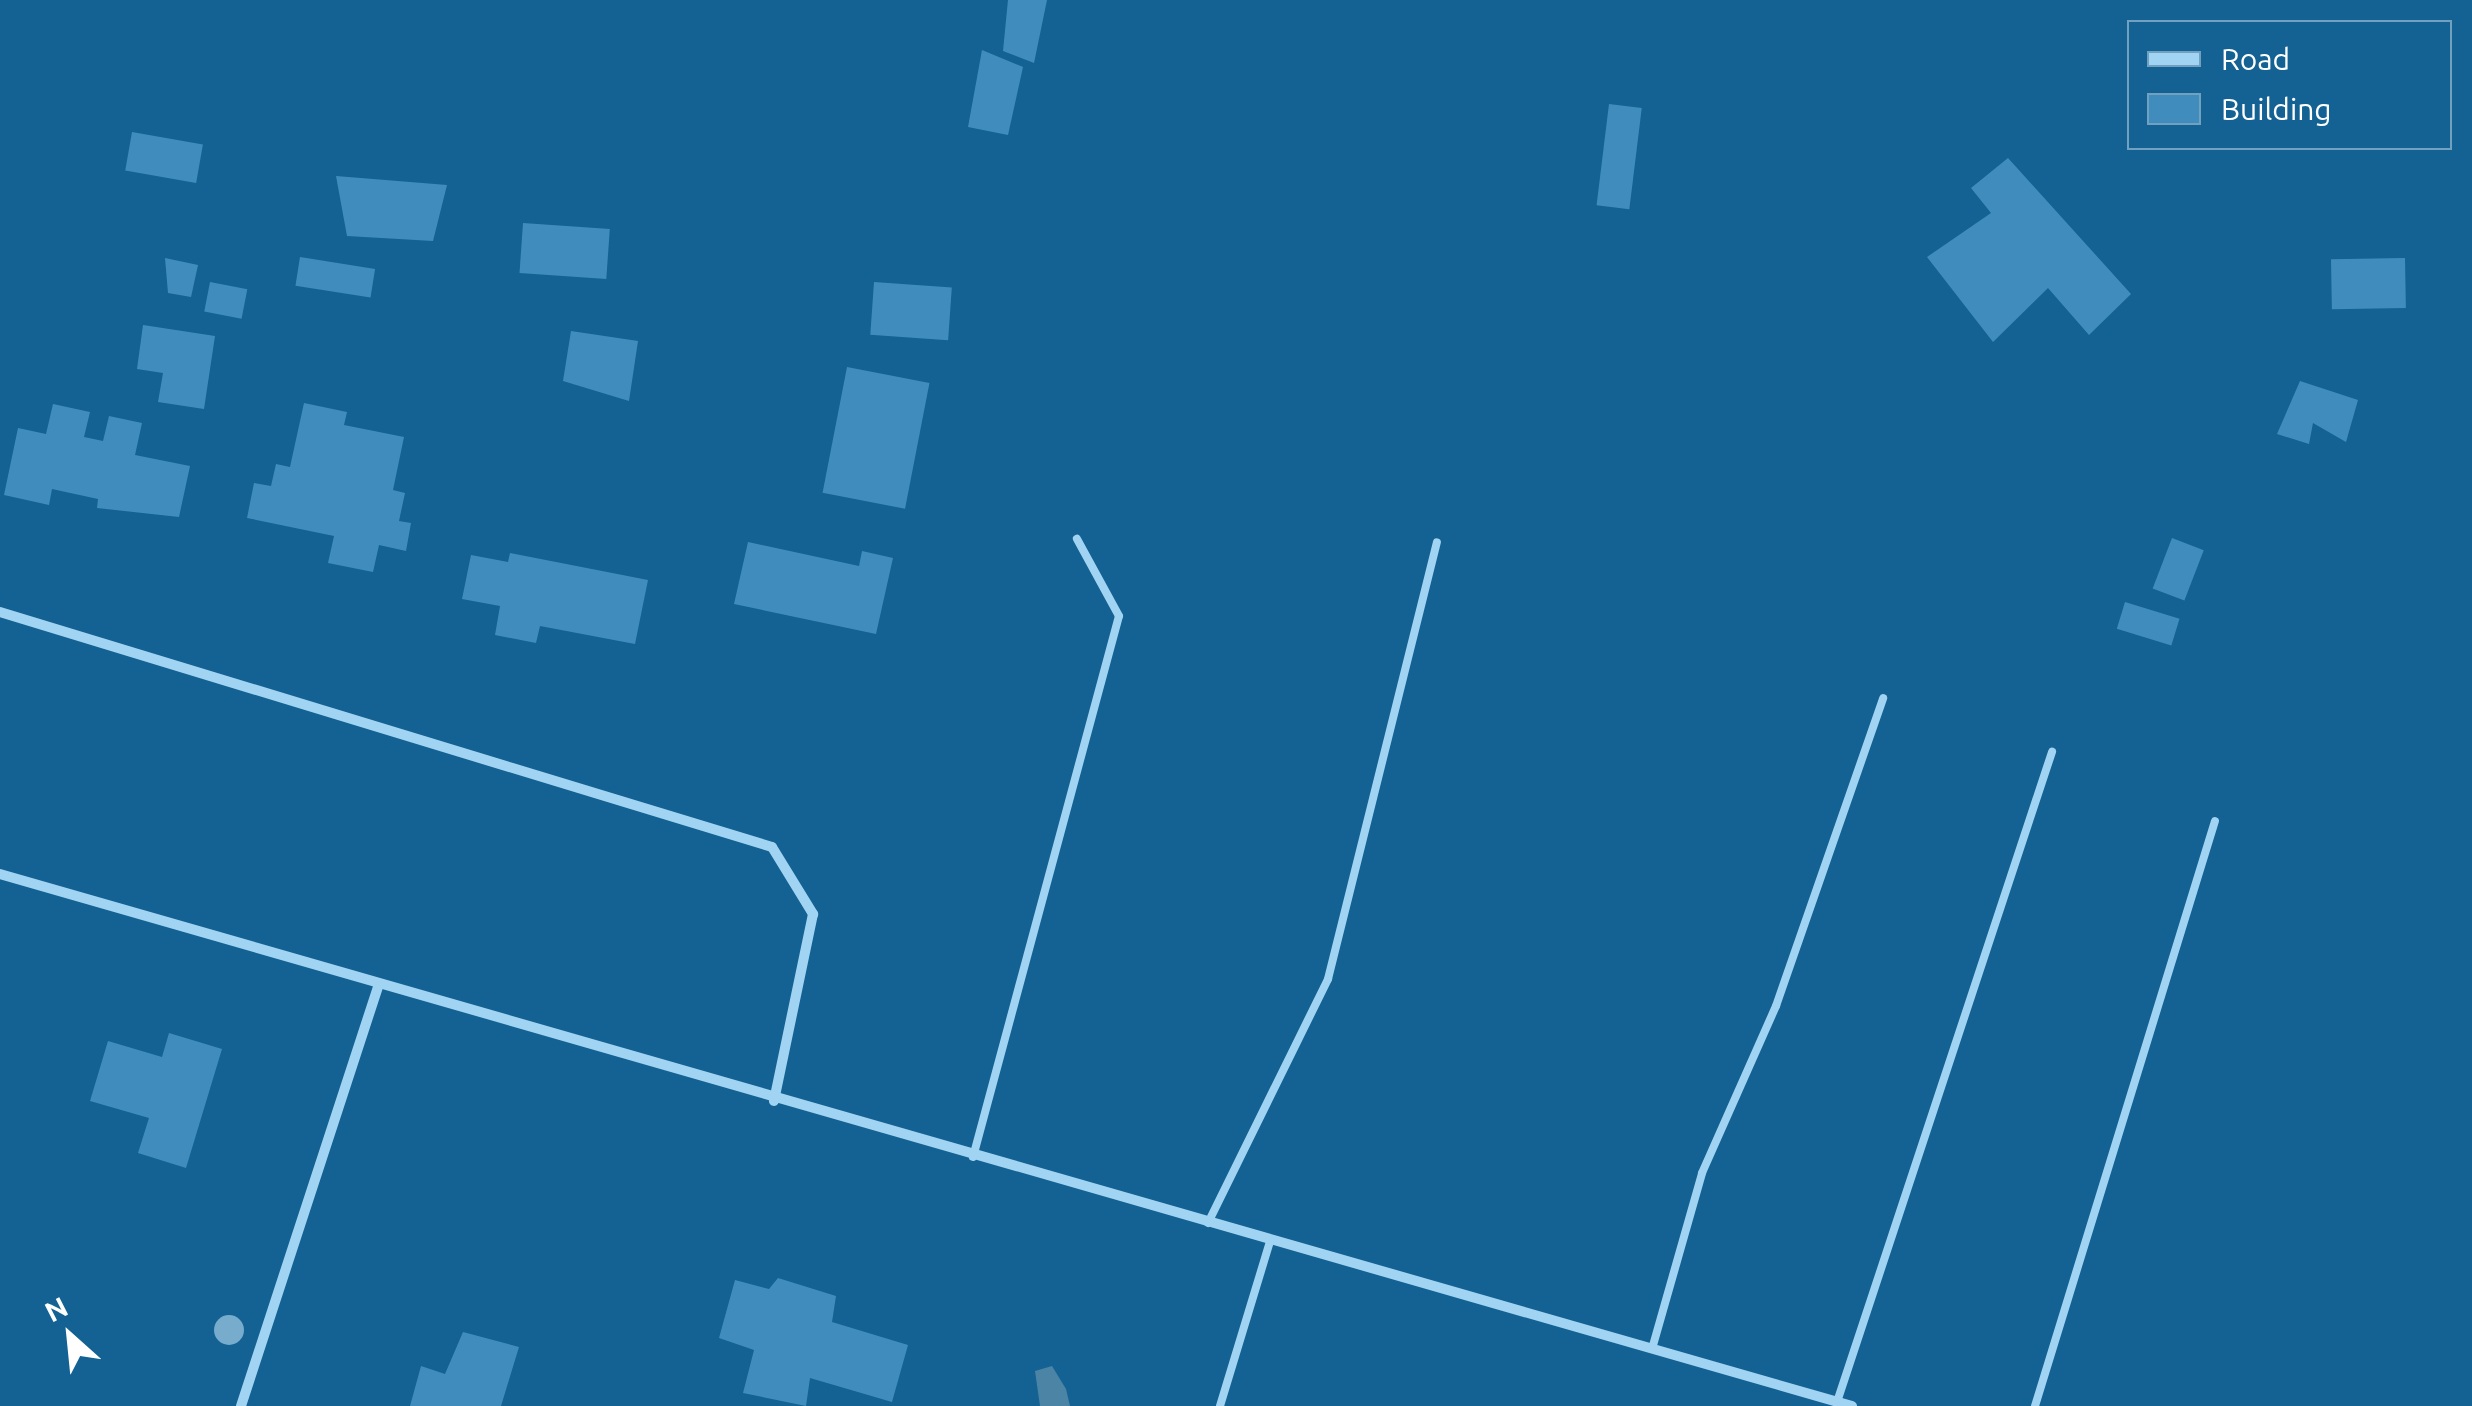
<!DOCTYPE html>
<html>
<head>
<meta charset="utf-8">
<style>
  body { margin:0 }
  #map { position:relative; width:2472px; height:1406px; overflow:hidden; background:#136293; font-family:Ubuntu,sans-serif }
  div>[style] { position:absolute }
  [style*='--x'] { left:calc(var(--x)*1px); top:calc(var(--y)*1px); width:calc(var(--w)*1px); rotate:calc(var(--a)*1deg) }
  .water>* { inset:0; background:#4c84a6 }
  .building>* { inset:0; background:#408dbd; transform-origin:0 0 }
  .lane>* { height:8px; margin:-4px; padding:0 4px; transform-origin:4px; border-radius:4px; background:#a1d4f2 }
  .street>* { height:10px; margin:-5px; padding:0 5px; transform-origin:5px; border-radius:5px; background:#a1d4f2 }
  .trees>* { width:30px; height:30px; margin:-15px; border-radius:50%; background:#77accd }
  span { translate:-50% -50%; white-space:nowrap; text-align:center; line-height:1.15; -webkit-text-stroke:9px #136293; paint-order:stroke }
  .legend { position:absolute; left:2127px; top:20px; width:325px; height:130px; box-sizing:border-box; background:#136293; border:2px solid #71a1be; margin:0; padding:12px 18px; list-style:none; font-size:30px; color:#fff }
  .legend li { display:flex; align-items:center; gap:20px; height:50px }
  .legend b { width:50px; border:2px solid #71a1be }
  .north { position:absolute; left:20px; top:1286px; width:100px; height:100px; -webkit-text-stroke:8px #136293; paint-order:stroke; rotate:333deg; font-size:28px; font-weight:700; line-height:40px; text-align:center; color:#fff }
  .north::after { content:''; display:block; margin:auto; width:35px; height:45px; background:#fff; clip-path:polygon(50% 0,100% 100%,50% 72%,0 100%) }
</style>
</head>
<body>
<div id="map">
  <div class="water">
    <div style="clip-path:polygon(1052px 1366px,1066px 1389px,1070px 1406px,1040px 1406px,1035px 1371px)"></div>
  </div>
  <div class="building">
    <div style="clip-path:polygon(1008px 0,1047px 0,1034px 63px,1003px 51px)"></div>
    <div style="clip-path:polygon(982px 50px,1023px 67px,1008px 135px,968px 127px)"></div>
    <div style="left:1609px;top:104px;width:33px;height:102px;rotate:7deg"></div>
    <div style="left:132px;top:132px;width:72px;height:39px;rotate:10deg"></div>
    <div style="clip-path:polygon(2008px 158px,2131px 294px,2089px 335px,2048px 288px,1993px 342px,1927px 257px,1991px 213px,1971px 188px)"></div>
    <div style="clip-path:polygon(336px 176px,447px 185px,433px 241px,347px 236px)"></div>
    <div style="left:523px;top:223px;width:87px;height:50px;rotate:4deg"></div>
    <div style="left:300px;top:257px;width:76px;height:29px;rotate:9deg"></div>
    <div style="clip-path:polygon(165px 258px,198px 265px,191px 297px,168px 293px)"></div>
    <div style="left:2405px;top:258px;width:50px;height:74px;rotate:89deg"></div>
    <div style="left:210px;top:282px;width:38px;height:30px;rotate:11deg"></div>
    <div style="left:874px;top:282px;width:78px;height:53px;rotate:4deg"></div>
    <div style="clip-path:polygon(143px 325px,215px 336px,204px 409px,158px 402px,163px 373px,137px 369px)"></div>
    <div style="clip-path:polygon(571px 331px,638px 341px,629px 401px,563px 381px)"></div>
    <div style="left:847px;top:367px;width:84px;height:128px;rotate:11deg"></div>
    <div style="clip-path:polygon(2300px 381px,2358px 400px,2346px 442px,2313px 423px,2309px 444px,2277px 434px)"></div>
    <div style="clip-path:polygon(304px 403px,347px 412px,344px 425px,404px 437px,393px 490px,405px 493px,399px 521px,411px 523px,406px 551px,379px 545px,373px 572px,328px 563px,334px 536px,247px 518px,254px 483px,271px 486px,276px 464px,290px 467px)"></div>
    <div style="clip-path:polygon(53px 404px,90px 412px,84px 437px,103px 441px,109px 416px,142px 423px,135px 455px,190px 466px,179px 517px,97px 508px,98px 499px,52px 489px,49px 505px,4px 495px,18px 428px,46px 434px)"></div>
    <div style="left:2172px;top:538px;width:34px;height:54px;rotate:21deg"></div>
    <div style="clip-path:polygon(748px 542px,859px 566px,862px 551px,893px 558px,876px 634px,734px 604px)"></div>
    <div style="clip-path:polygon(510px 553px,648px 580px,635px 644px,540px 626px,536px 643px,495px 635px,500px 606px,462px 599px,471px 555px,508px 562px)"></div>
    <div style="left:2125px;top:602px;width:57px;height:28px;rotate:17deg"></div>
    <div style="clip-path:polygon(169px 1033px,222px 1049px,186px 1168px,138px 1153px,149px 1118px,90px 1101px,108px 1041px,162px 1057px)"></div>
    <div style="clip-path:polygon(778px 1278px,836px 1296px,832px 1322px,908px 1345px,892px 1402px,810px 1378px,806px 1406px,743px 1393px,754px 1350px,719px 1338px,735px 1280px,769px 1289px)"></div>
    <div style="clip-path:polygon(463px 1332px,519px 1347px,501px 1406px,410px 1406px,421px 1366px,445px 1374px)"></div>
  </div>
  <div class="lane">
    <div style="--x:973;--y:1157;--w:560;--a:-74.9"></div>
    <div style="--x:1119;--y:616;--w:88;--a:-118.6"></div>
    <div style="--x:1208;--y:1223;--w:272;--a:-63.8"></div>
    <div style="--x:1328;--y:979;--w:450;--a:-76"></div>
    <div style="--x:1652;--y:1349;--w:183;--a:-74.1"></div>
    <div style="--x:1702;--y:1173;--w:183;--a:-66.1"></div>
    <div style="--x:1776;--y:1006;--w:326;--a:-70.8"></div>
    <div style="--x:1837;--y:1402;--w:685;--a:-71.7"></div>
    <div style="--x:1220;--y:1406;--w:172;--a:-73.1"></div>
    <div style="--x:2035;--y:1406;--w:612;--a:-72.9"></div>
  </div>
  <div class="street">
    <div style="--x:0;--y:612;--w:807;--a:16.93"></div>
    <div style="--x:772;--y:847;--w:79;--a:58.5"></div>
    <div style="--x:813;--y:914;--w:191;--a:101.8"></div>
    <div style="--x:0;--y:874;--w:1927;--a:16.03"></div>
    <div style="--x:241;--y:1406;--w:441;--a:-71.9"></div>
  </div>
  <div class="trees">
    <div style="left:229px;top:1330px"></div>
  </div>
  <ul class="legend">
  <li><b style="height:12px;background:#a1d4f2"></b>Road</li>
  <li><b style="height:28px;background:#408dbd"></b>Building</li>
  </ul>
  <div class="north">N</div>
</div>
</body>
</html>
